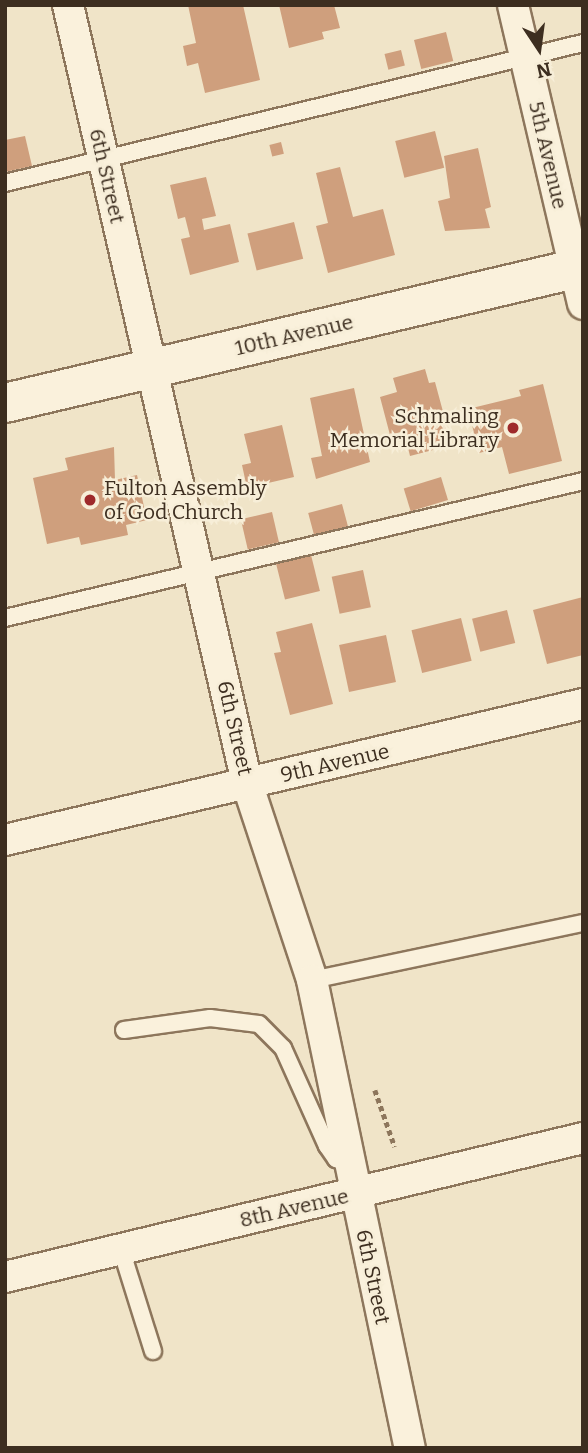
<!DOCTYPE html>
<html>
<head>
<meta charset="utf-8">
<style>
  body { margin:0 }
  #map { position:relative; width:588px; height:1453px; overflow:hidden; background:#f0e4c8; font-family:Bitter,serif }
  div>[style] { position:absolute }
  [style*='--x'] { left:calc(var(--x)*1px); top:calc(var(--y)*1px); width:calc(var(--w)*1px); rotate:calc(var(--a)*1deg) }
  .building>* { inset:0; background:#cf9f7d; transform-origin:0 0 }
  .path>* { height:4.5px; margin-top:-2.25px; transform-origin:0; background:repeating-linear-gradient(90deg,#8d765c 0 5px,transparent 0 8.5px) }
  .roads { filter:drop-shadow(2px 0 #8d765c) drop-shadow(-2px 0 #8d765c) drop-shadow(0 2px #8d765c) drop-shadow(0 -2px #8d765c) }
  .lane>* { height:16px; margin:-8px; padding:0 8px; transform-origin:8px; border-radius:8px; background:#faf1dc }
  .street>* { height:30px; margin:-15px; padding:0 15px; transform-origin:15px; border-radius:15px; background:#faf1dc }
  .secondary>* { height:38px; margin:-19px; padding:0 19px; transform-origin:19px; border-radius:19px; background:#faf1dc }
  .dots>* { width:19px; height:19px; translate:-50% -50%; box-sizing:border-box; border:4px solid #f7eed8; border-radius:50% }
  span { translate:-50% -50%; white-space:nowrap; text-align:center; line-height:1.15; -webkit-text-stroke:5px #f7eed8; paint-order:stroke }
  .street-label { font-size:21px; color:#3d2e20 }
  .poi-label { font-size:21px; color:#3d2e20 }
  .right { translate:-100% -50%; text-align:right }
  .left { translate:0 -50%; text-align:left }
  .frame { position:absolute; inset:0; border:7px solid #3d2e20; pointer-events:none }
  .north { position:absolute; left:504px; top:14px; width:70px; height:70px; -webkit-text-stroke:5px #f7eed8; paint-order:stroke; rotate:167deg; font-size:19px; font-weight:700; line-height:28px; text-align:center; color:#3d2e20 }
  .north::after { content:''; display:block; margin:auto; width:24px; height:32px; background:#3d2e20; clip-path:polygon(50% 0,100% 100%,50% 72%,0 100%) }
</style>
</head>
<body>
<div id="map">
  <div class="building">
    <div style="clip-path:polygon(188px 5px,243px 5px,260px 80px,205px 93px,198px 63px,187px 66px,183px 46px,196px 43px)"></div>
    <div style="clip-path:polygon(279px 5px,334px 5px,340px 28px,322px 32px,324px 39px,289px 48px)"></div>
    <div style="left:446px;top:32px;width:30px;height:33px;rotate:76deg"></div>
    <div style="left:401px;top:50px;width:16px;height:17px;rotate:76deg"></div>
    <div style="left:435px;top:131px;width:38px;height:41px;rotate:76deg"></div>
    <div style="clip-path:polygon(25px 136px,32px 166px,5px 172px,5px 140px)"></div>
    <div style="left:281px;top:142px;width:12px;height:12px;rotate:76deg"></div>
    <div style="clip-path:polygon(478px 148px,491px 207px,485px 209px,490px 228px,445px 231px,438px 201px,450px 198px,444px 156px)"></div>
    <div style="clip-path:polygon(340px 167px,353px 217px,383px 209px,395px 255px,328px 273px,316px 226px,328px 223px,316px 173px)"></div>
    <div style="clip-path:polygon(206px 177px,216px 216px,202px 219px,204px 230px,230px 224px,239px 262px,190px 275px,181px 239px,190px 237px,185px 217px,178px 219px,170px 185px)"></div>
    <div style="left:294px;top:222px;width:38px;height:48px;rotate:76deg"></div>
    <div style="clip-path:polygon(425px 369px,429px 383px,435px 382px,452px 445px,410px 456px,404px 431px,390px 435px,380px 397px,397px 392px,393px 378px)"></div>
    <div style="clip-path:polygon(543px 384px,562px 461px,509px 474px,502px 447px,479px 453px,468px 409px,521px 396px,519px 390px)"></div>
    <div style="clip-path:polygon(354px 388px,370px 462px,316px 479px,311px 458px,322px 456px,310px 398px)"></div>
    <div style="clip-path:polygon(282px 425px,294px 477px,247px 488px,242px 465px,251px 463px,244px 434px)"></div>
    <div style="clip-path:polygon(114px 447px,115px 480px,137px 475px,147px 520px,126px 525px,128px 535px,81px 545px,79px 537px,47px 544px,33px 478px,68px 470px,65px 458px)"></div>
    <div style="left:441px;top:477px;width:24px;height:39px;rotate:73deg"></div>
    <div style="left:342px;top:504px;width:24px;height:35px;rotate:75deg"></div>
    <div style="left:272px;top:512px;width:31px;height:32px;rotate:77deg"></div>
    <div style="left:311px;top:555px;width:37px;height:36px;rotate:76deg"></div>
    <div style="left:363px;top:570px;width:38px;height:32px;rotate:78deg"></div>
    <div style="clip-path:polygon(583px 597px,583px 655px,547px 664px,533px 610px)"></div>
    <div style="left:507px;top:610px;width:34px;height:36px;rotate:76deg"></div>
    <div style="left:461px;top:618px;width:44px;height:51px;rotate:76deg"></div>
    <div style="clip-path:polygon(312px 623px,333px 704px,290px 715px,274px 653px,281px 652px,276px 632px)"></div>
    <div style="left:386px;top:635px;width:48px;height:48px;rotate:78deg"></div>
  </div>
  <div class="path">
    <div style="--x:375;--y:1090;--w:60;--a:70.7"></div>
  </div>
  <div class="roads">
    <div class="lane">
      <div style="--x:5;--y:183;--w:595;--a:-13.62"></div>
      <div style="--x:5;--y:618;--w:594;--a:-13.33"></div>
      <div style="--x:312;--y:980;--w:277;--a:-11.9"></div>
      <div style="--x:124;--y:1030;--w:87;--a:-7.9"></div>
      <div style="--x:210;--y:1018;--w:49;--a:7"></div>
      <div style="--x:259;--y:1024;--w:34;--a:45"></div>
      <div style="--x:283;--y:1048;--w:107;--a:65.8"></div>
      <div style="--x:327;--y:1146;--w:16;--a:55"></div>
      <div style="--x:336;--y:1159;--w:14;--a:17"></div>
      <div style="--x:121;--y:1249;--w:107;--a:72.6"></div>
    </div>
    <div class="street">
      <div style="--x:68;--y:5;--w:798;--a:77.04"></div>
      <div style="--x:247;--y:783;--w:207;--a:71.7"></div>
      <div style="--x:312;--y:980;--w:478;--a:78.2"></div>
      <div style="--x:513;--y:5;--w:307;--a:76.8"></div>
      <div style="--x:5;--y:840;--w:594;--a:-13.24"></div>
      <div style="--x:5;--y:1277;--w:594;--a:-13.52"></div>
    </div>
    <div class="secondary">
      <div style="--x:5;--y:403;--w:594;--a:-13.24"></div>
    </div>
  </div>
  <div class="dots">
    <div style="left:513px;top:428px;background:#9e2a2b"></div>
    <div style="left:90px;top:500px;background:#9e2a2b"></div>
  </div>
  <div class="street-label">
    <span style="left:548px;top:155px;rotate:77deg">5th Avenue</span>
    <span style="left:107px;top:176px;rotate:77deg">6th Street</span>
    <span style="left:294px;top:335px;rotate:-13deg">10th Avenue</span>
    <span style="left:235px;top:728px;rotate:77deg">6th Street</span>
    <span style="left:335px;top:763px;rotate:-13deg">9th Avenue</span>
    <span style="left:294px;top:1208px;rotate:-13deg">8th Avenue</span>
    <span style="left:373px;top:1277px;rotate:78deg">6th Street</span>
  </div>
  <div class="poi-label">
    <span class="right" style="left:499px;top:428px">Schmaling<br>Memorial Library</span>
    <span class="left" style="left:104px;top:500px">Fulton Assembly<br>of God Church</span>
  </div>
  <div class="frame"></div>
  <div class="north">N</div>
</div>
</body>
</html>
